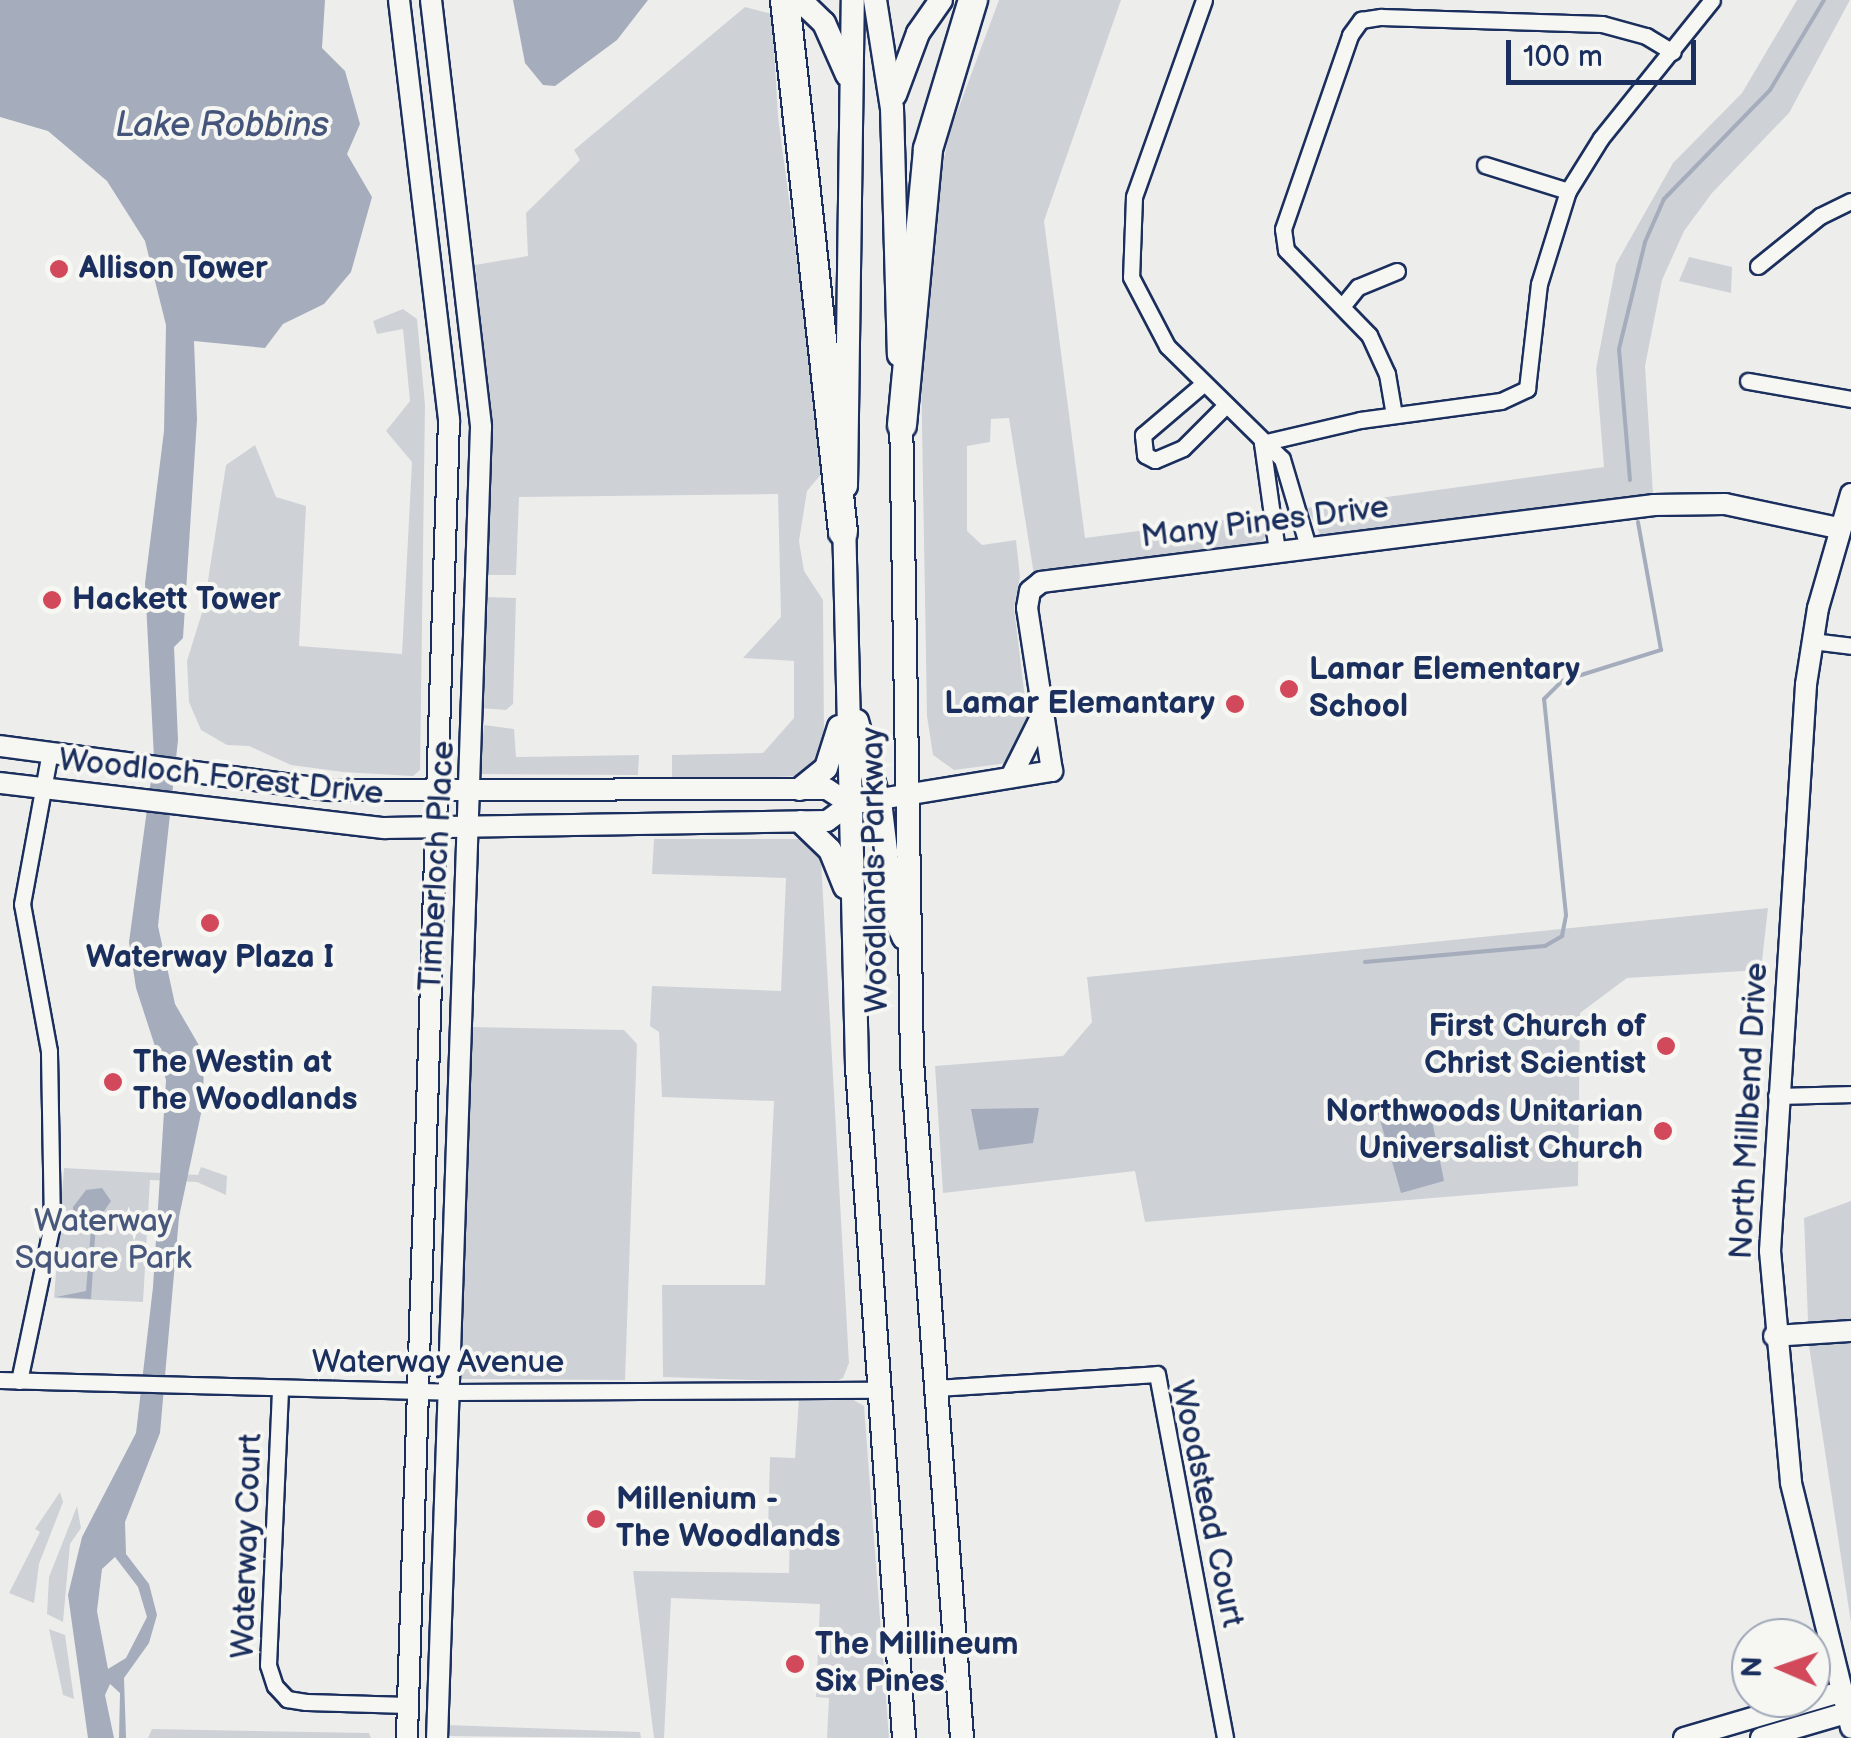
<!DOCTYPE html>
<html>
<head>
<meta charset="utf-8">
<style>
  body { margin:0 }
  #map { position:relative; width:1851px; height:1738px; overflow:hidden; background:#edeeec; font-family:"Balsamiq Sans",sans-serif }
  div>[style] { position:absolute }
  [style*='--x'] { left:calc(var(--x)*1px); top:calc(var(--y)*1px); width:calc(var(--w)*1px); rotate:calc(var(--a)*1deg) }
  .green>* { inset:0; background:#ced2d7 }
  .water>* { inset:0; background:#a5acbc }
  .stream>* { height:4px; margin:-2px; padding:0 2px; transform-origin:2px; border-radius:2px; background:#a5acbc }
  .roads { filter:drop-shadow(2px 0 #1b2f5e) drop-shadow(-2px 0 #1b2f5e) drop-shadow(0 2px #1b2f5e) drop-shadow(0 -2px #1b2f5e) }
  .street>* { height:15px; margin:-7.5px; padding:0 7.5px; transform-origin:7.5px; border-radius:7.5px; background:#f6f6f2 }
  .secondary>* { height:20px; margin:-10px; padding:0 10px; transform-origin:10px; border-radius:10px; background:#f6f6f2 }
  .primary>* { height:22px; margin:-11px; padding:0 11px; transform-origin:11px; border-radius:11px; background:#f6f6f2 }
  .highway>* { height:28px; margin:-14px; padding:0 14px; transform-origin:14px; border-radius:14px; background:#f6f6f2 }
  .dots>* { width:28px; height:28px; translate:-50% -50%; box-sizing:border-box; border:5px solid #f6f6f2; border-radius:50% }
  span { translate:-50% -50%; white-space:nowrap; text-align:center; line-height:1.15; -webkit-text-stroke:8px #f6f6f2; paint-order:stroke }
  .poi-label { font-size:32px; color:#1b2f5e; font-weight:700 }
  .left { translate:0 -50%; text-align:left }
  .right { translate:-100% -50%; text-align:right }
  .street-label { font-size:32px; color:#1b2f5e }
  .park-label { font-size:32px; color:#48587c }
  .water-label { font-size:35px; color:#44547a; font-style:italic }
  .north { position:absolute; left:1731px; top:1618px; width:100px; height:100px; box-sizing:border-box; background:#f6f6f2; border:2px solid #9ea6b7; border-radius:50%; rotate:272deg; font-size:28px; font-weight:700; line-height:40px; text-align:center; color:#1b2f5e }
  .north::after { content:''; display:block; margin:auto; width:35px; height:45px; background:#d1495b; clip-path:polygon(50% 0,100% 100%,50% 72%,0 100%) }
  .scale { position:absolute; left:1506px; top:40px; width:190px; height:45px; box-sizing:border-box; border:5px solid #1b2f5e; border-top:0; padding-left:12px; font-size:30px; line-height:35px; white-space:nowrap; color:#1b2f5e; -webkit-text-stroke:8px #f6f6f2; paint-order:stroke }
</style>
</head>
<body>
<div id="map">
  <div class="green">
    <div style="clip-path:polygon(999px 0,1121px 0,1044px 221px,1085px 538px,1267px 514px,1270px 529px,1258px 547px,1034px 575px,1009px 418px,991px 419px,990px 442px,967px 446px,967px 531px,982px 545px,1016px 540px,1020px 577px,1014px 608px,1029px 731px,1008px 763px,954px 770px,933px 755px,927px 716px,920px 306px,925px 244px,950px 131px)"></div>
    <div style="clip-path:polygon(1797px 0,1850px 0,1789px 113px,1712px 193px,1684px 231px,1662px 280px,1645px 366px,1653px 494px,1321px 536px,1307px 508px,1604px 467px,1596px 369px,1616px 264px,1673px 163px,1742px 93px)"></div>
    <div style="clip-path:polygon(745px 7px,772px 14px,778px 117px,820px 431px,823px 472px,807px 491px,799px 541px,804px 571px,823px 600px,824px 742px,818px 760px,798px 776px,672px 781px,672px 755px,763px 753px,794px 718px,794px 661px,743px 658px,781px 617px,778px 494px,519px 497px,516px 575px,485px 575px,489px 397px,475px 265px,528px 256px,526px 213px,580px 160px,574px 150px)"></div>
    <div style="clip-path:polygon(1689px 257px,1732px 267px,1731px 293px,1679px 281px)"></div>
    <div style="clip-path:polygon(403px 309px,417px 319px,425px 405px,420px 770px,413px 776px,343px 772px,291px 765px,249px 746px,227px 745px,201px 730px,189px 702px,187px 661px,204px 606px,226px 465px,255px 445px,276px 497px,306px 506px,299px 646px,402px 654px,412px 462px,386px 431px,410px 401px,403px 329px,377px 334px,373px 321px)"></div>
    <div style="clip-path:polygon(485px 597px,516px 598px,513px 704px,506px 710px,480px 708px)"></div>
    <div style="clip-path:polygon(484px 725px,514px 729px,516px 757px,639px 755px,638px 775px,479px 774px)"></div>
    <div style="clip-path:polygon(654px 839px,809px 839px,821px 860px,849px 1363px,843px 1378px,831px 1383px,663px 1377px,662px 1285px,765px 1285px,774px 1101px,662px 1097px,659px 1032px,650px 1026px,652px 986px,781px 991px,786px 878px,652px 874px)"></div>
    <div style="clip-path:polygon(1768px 908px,1761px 970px,1627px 978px,1580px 1013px,1578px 1186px,1145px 1222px,1135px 1171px,943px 1193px,935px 1066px,1063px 1056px,1092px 1022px,1087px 977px)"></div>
    <div style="clip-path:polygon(471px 1027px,624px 1030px,637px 1044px,625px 1380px,458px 1379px)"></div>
    <div style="clip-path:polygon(201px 1167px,227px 1176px,226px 1195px,197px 1182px,150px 1180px,143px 1302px,54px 1298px,64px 1168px,198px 1175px)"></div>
    <div style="clip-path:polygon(1851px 1201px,1851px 1623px,1809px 1346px,1804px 1218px)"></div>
    <div style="clip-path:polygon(799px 1398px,852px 1399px,864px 1406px,889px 1738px,827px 1738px,829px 1698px,816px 1697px,820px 1604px,671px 1598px,664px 1738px,654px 1738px,633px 1571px,789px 1573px,790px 1531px,768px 1529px,770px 1457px,795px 1458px)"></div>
    <div style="clip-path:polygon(60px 1492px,63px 1502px,39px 1564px,34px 1603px,9px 1593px,40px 1532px,35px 1529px)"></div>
    <div style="clip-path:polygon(77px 1506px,81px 1528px,70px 1544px,63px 1622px,47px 1614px,49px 1577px)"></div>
    <div style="clip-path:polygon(49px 1629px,65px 1635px,74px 1699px,63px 1695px)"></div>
    <div style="clip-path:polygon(446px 1725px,640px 1732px,641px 1738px,445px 1736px)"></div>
    <div style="clip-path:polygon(152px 1729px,369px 1733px,371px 1738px,148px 1738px)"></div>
  </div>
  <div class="water">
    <div style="clip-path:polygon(evenodd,0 0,325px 0,322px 48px,345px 71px,360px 124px,347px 154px,372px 197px,351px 272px,324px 304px,283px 324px,265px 348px,194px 341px,197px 419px,183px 638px,174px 647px,178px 740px,158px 926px,175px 1004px,204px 1054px,203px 1104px,179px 1217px,160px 1433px,125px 1522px,126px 1554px,149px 1584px,157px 1615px,149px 1643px,124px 1678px,126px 1738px,119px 1738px,120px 1693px,110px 1684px,105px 1695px,114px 1738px,88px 1738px,68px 1595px,82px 1537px,136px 1433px,153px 1287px,166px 1080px,136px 988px,129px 942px,154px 758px,145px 583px,164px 431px,166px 325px,145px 241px,107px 181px,48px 131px,0 117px,0 0,115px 1557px,138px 1587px,147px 1617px,126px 1658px,108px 1669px,97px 1611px,102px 1569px,115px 1557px)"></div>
    <div style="clip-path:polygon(513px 0,648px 0,617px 40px,555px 86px,543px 85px,525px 63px)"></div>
    <div style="clip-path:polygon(1429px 1105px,1444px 1181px,1401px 1193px,1378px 1113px)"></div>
    <div style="clip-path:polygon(1039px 1108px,1033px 1143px,979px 1150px,971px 1109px)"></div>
    <div style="clip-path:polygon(102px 1188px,111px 1201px,96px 1223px,91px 1299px,56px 1297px,86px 1291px,92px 1217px,74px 1219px,73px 1207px,86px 1190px)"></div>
  </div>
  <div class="stream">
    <div style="--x:1630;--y:480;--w:131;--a:-94.8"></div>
    <div style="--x:1619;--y:349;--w:110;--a:-76.3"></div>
    <div style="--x:1645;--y:242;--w:47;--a:-66.2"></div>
    <div style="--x:1664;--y:199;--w:152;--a:-45.8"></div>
    <div style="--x:1770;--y:90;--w:105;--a:-59"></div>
    <div style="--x:1365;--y:962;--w:181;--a:-5.1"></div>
    <div style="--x:1545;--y:946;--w:20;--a:-30"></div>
    <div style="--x:1562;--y:936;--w:21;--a:-79"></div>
    <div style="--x:1566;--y:915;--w:217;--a:-95.8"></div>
    <div style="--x:1544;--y:699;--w:25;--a:-45"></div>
    <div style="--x:1562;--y:681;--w:104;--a:-17.4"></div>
    <div style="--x:1661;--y:650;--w:130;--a:-100.2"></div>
  </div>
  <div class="roads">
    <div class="street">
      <div style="--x:1204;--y:0;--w:209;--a:109.6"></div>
      <div style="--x:1134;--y:197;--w:80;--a:92.1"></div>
      <div style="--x:1131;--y:277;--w:78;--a:62.4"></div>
      <div style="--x:1167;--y:346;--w:161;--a:44.5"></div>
      <div style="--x:1282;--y:459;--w:92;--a:73.5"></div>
      <div style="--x:1485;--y:165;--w:87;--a:17.4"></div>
      <div style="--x:1758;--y:266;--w:80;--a:-38.9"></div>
      <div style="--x:1820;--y:216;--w:34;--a:-26"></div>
      <div style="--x:1344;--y:304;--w:22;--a:-51"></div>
      <div style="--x:1358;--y:287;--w:42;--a:-22.3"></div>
      <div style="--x:1748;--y:381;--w:105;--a:9.9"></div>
      <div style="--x:1203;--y:384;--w:79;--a:139.6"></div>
      <div style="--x:1143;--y:435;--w:20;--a:84"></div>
      <div style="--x:1145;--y:455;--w:11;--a:27"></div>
      <div style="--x:1155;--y:460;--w:30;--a:-23"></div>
      <div style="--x:1183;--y:448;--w:61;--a:-45"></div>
      <div style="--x:1394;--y:415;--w:42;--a:-99.7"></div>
      <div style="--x:1387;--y:374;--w:43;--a:-114.8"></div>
      <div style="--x:1369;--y:335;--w:119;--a:-134.3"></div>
      <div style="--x:1286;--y:250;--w:21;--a:-98"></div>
      <div style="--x:1283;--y:229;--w:205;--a:-70.9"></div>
      <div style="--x:1350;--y:35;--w:19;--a:-54"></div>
      <div style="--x:1361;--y:20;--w:20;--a:-9"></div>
      <div style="--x:1381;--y:17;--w:221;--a:1.8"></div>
      <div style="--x:1602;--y:24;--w:46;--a:15.3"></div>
      <div style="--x:1646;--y:36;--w:31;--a:31"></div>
      <div style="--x:1262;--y:443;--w:101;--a:-13.2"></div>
      <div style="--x:1360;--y:420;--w:142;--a:-7.7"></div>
      <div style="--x:1501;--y:401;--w:29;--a:-25"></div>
      <div style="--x:1527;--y:389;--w:106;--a:-83.5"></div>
      <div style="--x:1539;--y:284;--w:97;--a:-72.7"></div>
      <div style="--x:1568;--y:191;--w:62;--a:-58.1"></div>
      <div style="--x:1601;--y:138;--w:177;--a:-51.2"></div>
      <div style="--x:1262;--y:443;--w:109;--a:82.1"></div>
      <div style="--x:1812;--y:641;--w:39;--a:7"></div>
      <div style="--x:1776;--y:1096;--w:75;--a:-1.5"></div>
      <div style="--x:0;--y:1380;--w:450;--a:1.5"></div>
      <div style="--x:450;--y:1392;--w:427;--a:-0.3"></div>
      <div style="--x:19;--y:1381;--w:159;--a:-78.1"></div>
      <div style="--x:52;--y:1225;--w:174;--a:-91"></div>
      <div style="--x:49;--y:1051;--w:149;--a:-100.4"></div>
      <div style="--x:22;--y:904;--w:155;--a:-79.6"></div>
      <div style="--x:936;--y:1388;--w:221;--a:-3.6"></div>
      <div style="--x:1157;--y:1374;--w:370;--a:79.4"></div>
      <div style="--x:280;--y:1390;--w:275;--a:92.5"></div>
      <div style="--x:268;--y:1665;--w:22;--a:72"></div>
      <div style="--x:275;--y:1686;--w:18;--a:47"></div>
      <div style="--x:287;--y:1699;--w:19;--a:9"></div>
      <div style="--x:306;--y:1702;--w:102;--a:1.7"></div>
    </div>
    <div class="secondary">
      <div style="--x:399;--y:0;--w:423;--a:83.2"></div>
      <div style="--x:449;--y:420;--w:1319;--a:91.83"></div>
      <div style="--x:431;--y:0;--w:430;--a:83.3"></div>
      <div style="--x:481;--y:427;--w:1312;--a:91.92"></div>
      <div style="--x:1851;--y:494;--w:119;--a:106.1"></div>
      <div style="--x:1818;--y:608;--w:78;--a:98.9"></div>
      <div style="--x:1806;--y:685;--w:567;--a:93.64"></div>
      <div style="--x:1770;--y:1251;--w:233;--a:84.8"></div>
      <div style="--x:1791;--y:1483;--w:252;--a:76.2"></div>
      <div style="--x:0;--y:746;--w:332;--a:7.6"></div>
      <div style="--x:329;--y:790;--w:498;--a:-0.1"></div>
      <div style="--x:827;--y:789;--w:27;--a:33"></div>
      <div style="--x:1011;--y:777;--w:65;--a:-63.4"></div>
      <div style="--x:0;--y:783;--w:387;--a:6.7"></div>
      <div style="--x:384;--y:828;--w:443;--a:-0.9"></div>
      <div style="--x:827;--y:821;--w:29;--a:-36"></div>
      <div style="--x:850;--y:804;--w:205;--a:-9.3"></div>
      <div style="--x:1052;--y:771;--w:165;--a:-98.7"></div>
      <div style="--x:1027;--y:608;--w:17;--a:-80"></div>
      <div style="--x:1030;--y:591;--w:14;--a:-39"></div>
      <div style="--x:1041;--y:582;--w:618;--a:-7.16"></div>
      <div style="--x:1654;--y:505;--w:71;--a:-0.8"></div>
      <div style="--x:1725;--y:504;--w:116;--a:12"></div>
      <div style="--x:1774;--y:1336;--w:77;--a:-3.7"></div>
      <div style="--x:1684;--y:1738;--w:163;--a:-16.4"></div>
      <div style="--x:1761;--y:1738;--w:89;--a:-16.4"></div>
    </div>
    <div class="primary">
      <div style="--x:800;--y:0;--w:33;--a:44"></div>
      <div style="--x:824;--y:23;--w:57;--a:66.1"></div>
      <div style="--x:875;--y:0;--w:109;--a:81.1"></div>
      <div style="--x:892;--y:108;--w:247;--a:88.4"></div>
      <div style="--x:895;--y:95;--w:66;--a:-69.6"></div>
      <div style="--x:918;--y:33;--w:40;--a:-55.1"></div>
      <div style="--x:901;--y:412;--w:650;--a:89.03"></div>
      <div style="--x:912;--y:1062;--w:678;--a:85.77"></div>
      <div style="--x:846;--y:486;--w:486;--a:-89.2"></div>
      <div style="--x:844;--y:518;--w:549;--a:88.64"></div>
      <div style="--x:857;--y:1067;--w:673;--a:85.99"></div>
      <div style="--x:857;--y:721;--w:83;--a:74.6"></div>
      <div style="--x:800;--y:789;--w:33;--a:-39"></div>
      <div style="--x:826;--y:768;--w:43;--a:-72.4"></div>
      <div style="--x:880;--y:801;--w:116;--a:83.1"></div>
      <div style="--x:894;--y:916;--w:24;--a:66"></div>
      <div style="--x:801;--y:822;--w:40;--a:44"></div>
      <div style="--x:830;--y:850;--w:40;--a:68"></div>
    </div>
    <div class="highway">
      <div style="--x:785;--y:0;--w:535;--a:83.78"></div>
      <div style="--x:902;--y:425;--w:277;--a:-84.6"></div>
      <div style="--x:928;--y:149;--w:156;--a:-73.2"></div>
    </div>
  </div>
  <div class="dots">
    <div style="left:59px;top:269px;background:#d1495b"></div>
    <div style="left:52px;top:600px;background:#d1495b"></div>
    <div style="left:1289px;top:689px;background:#d1495b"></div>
    <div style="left:1235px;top:704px;background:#d1495b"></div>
    <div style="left:210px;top:923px;background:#d1495b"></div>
    <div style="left:1666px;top:1046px;background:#d1495b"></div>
    <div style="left:113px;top:1082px;background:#d1495b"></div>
    <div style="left:1663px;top:1131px;background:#d1495b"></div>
    <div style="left:596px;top:1519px;background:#d1495b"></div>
    <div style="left:795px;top:1664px;background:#d1495b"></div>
  </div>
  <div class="poi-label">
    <span class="left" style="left:79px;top:269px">Allison Tower</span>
    <span class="left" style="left:72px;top:600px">Hackett Tower</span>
    <span class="left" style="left:1309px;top:689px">Lamar Elementary<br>School</span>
    <span class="right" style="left:1215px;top:704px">Lamar Elemantary</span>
    <span style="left:210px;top:958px">Waterway Plaza I</span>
    <span class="right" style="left:1646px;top:1046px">First Church of<br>Christ Scientist</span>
    <span class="left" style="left:133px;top:1082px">The Westin at<br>The Woodlands</span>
    <span class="right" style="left:1643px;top:1131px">Northwoods Unitarian<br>Universalist Church</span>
    <span class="left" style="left:616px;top:1519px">Millenium -<br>The Woodlands</span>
    <span class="left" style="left:815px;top:1664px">The Millineum<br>Six Pines</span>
  </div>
  <div class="street-label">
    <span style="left:1265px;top:523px;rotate:-7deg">Many Pines Drive</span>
    <span style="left:221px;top:778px;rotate:6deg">Woodloch Forest Drive</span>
    <span style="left:438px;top:866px;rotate:-87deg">Timberloch Place</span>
    <span style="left:876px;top:870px;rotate:-91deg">Woodlands Parkway</span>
    <span style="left:1750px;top:1111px;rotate:-87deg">North Millbend Drive</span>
    <span style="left:438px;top:1363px">Waterway Avenue</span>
    <span style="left:1206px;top:1504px;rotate:78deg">Woodstead Court</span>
    <span style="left:248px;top:1546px;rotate:-88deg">Waterway Court</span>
  </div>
  <div class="park-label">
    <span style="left:103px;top:1241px">Waterway<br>Square Park</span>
  </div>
  <div class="water-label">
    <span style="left:222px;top:126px">Lake Robbins</span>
  </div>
  <div class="north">N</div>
  <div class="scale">100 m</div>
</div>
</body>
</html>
